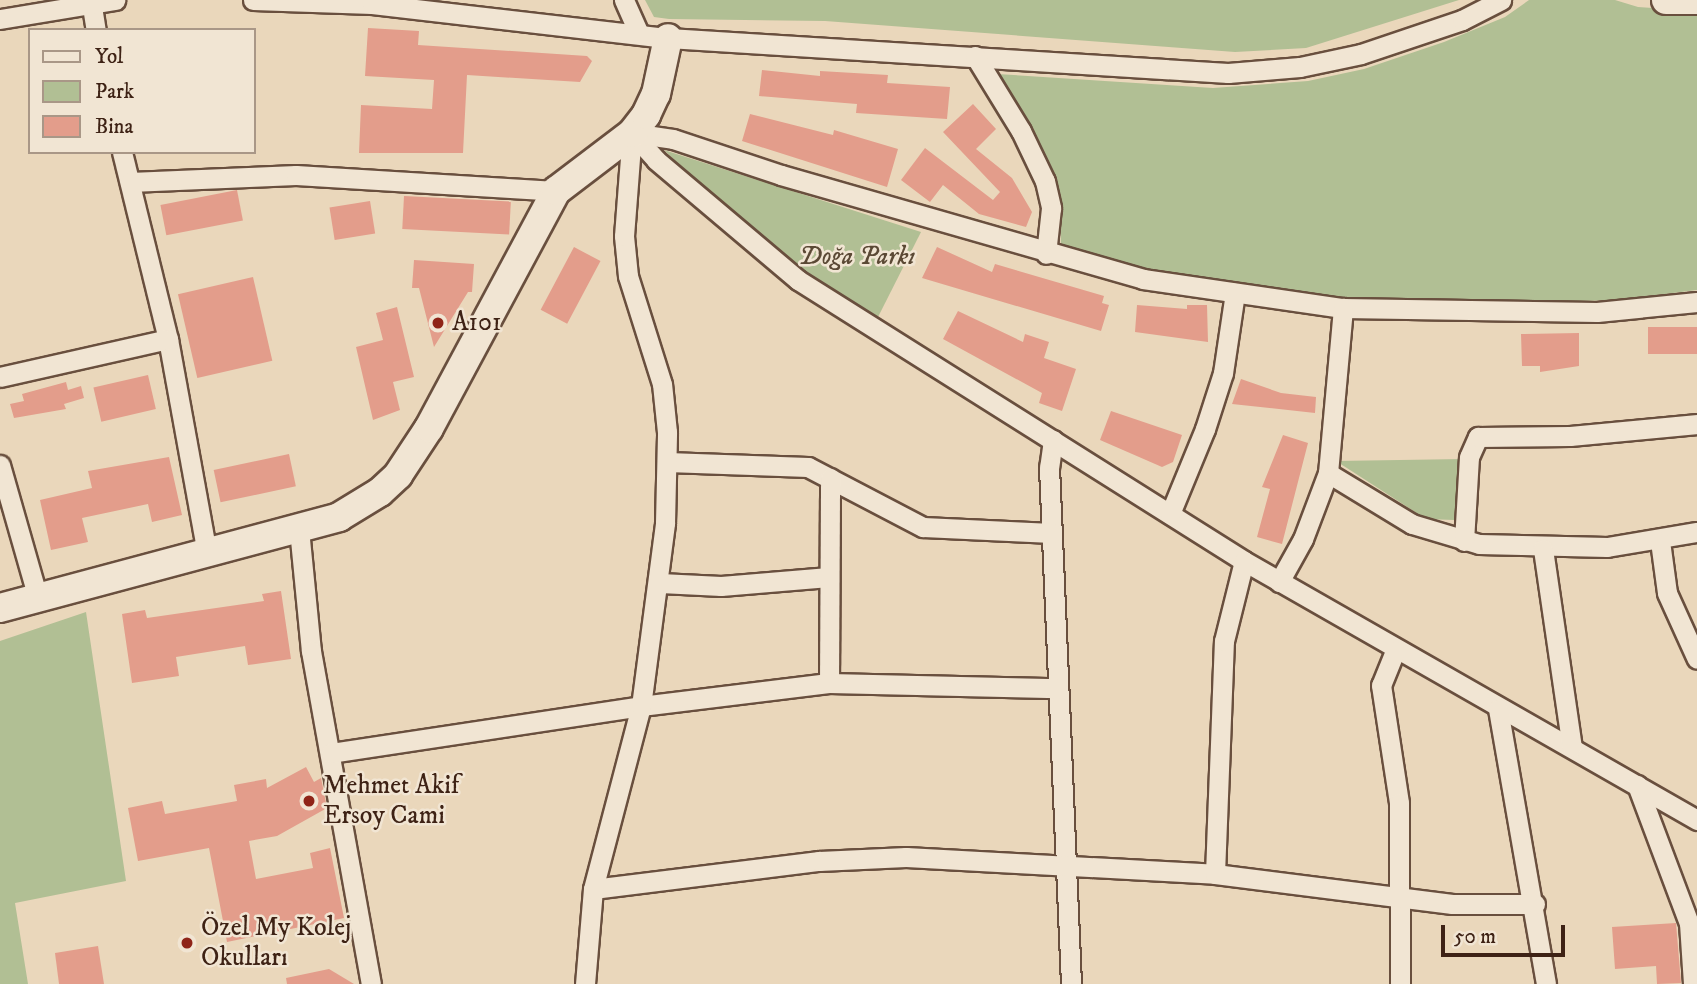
<!DOCTYPE html>
<html>
<head>
<meta charset="utf-8">
<style>
  body { margin:0 }
  #map { position:relative; width:1697px; height:984px; overflow:hidden; background:#ead7bb; font-family:"IM FELL DW Pica",serif }
  div>[style] { position:absolute }
  [style*='--x'] { left:calc(var(--x)*1px); top:calc(var(--y)*1px); width:calc(var(--w)*1px); rotate:calc(var(--a)*1deg) }
  .green>* { inset:0; background:#b1bf94 }
  .building>* { inset:0; background:#e39d8b; transform-origin:0 0 }
  .roads { filter:drop-shadow(2px 0 #694f3e) drop-shadow(-2px 0 #694f3e) drop-shadow(0 2px #694f3e) drop-shadow(0 -2px #694f3e) }
  .street>* { height:19px; margin:-9.5px; padding:0 9.5px; transform-origin:9.5px; border-radius:9.5px; background:#f1e5d3 }
  .secondary>* { height:28px; margin:-14px; padding:0 14px; transform-origin:14px; border-radius:14px; background:#f1e5d3 }
  .dots>* { width:19px; height:19px; translate:-50% -50%; box-sizing:border-box; border:4px solid #f1e5d3; border-radius:50% }
  span { translate:-50% -50%; white-space:nowrap; text-align:center; line-height:1.15; -webkit-text-stroke:5px #f1e5d3; paint-order:stroke }
  .park-label { font-size:26px; color:#5b4935; font-style:italic }
  .poi-label { font-size:26px; color:#3e2215 }
  .left { translate:0 -50%; text-align:left }
  .legend { position:absolute; left:28px; top:28px; width:228px; height:126px; box-sizing:border-box; background:#f1e5d3; border:2px solid #a99787; margin:0; padding:9px 12px; list-style:none; font-size:21px; color:#3e2215 }
  .legend li { display:flex; align-items:center; gap:14px; height:35px }
  .legend b { width:35px; border:2px solid #a99787 }
  .scale { position:absolute; left:1441px; top:925px; width:124px; height:32px; box-sizing:border-box; border:4px solid #3e2215; border-top:0; padding-left:9px; font-size:21px; line-height:24px; white-space:nowrap; color:#3e2215; -webkit-text-stroke:5px #f1e5d3; paint-order:stroke }
</style>
</head>
<body>
<div id="map">
  <div class="green">
    <div style="clip-path:polygon(645px 0,1459px 0,1306px 48px,1235px 52px,825px 21px,669px 19px,654px 17px)"></div>
    <div style="clip-path:polygon(1529px 0,1615px 0,1638px 7px,1697px 11px,1697px 290px,1617px 300px,1508px 303px,1364px 300px,1157px 273px,1061px 244px,1060px 210px,1045px 159px,997px 74px,1213px 88px,1308px 81px,1364px 69px,1444px 42px,1505px 17px)"></div>
    <div style="clip-path:polygon(664px 150px,921px 232px,877px 319px,838px 296px,729px 213px)"></div>
    <div style="clip-path:polygon(1463px 459px,1454px 520px,1426px 519px,1336px 461px)"></div>
    <div style="clip-path:polygon(86px 612px,126px 881px,15px 903px,28px 984px,0 984px,0 641px)"></div>
  </div>
  <div class="building">
    <div style="clip-path:polygon(368px 28px,419px 31px,418px 45px,587px 56px,592px 61px,580px 82px,467px 75px,463px 153px,359px 153px,361px 105px,432px 109px,434px 80px,365px 76px)"></div>
    <div style="clip-path:polygon(762px 70px,820px 76px,820px 71px,888px 75px,887px 83px,950px 87px,947px 119px,856px 113px,857px 104px,759px 96px)"></div>
    <div style="clip-path:polygon(973px 104px,996px 129px,976px 149px,1012px 178px,1032px 212px,1026px 227px,979px 214px,943px 185px,930px 202px,901px 180px,925px 148px,993px 200px,1000px 192px,943px 132px)"></div>
    <div style="clip-path:polygon(750px 114px,833px 135px,834px 130px,898px 149px,887px 187px,742px 141px)"></div>
    <div style="left:237px;top:190px;width:31px;height:78px;rotate:79deg"></div>
    <div style="left:404px;top:196px;width:107px;height:33px;rotate:3deg"></div>
    <div style="left:370px;top:201px;width:33px;height:41px;rotate:81deg"></div>
    <div style="left:574px;top:247px;width:30px;height:71px;rotate:28deg"></div>
    <div style="clip-path:polygon(937px 247px,992px 272px,995px 264px,1104px 296px,1102px 303px,1109px 305px,1101px 331px,922px 278px)"></div>
    <div style="clip-path:polygon(414px 260px,474px 264px,472px 292px,468px 292px,434px 347px,419px 288px,412px 288px)"></div>
    <div style="left:253px;top:277px;width:86px;height:77px;rotate:77deg"></div>
    <div style="clip-path:polygon(1137px 305px,1187px 309px,1187px 305px,1207px 305px,1208px 342px,1135px 332px)"></div>
    <div style="clip-path:polygon(397px 307px,414px 377px,393px 382px,400px 410px,373px 420px,356px 347px,383px 340px,376px 313px)"></div>
    <div style="clip-path:polygon(958px 311px,1023px 342px,1025px 334px,1049px 342px,1044px 358px,1076px 369px,1062px 411px,1039px 403px,1042px 393px,943px 339px)"></div>
    <div style="left:1697px;top:327px;width:27px;height:49px;rotate:90deg"></div>
    <div style="clip-path:polygon(1579px 333px,1579px 366px,1540px 372px,1540px 366px,1522px 366px,1521px 334px)"></div>
    <div style="left:148px;top:375px;width:35px;height:56px;rotate:77deg"></div>
    <div style="clip-path:polygon(1241px 379px,1281px 393px,1316px 397px,1315px 413px,1232px 404px)"></div>
    <div style="clip-path:polygon(66px 382px,68px 390px,81px 386px,84px 398px,64px 404px,66px 409px,14px 418px,10px 404px,24px 401px,22px 394px)"></div>
    <div style="clip-path:polygon(1111px 411px,1182px 435px,1173px 462px,1162px 467px,1100px 440px)"></div>
    <div style="clip-path:polygon(1283px 435px,1308px 443px,1282px 544px,1257px 537px,1270px 489px,1262px 487px)"></div>
    <div style="left:289px;top:454px;width:33px;height:77px;rotate:78deg"></div>
    <div style="clip-path:polygon(169px 457px,182px 515px,152px 522px,148px 504px,82px 518px,88px 542px,51px 550px,40px 500px,92px 488px,88px 471px)"></div>
    <div style="clip-path:polygon(281px 591px,291px 659px,248px 665px,245px 646px,176px 657px,179px 676px,132px 683px,122px 614px,145px 610px,147px 618px,264px 601px,262px 594px)"></div>
    <div style="clip-path:polygon(306px 767px,314px 782px,321px 778px,327px 808px,277px 836px,249px 841px,256px 879px,313px 868px,310px 853px,330px 848px,344px 918px,227px 942px,209px 848px,138px 861px,128px 808px,162px 801px,165px 814px,237px 801px,234px 785px,266px 779px,267px 788px)"></div>
    <div style="clip-path:polygon(1676px 923px,1681px 983px,1657px 984px,1656px 966px,1615px 969px,1612px 927px)"></div>
    <div style="clip-path:polygon(98px 946px,104px 984px,59px 984px,55px 953px)"></div>
    <div style="clip-path:polygon(329px 969px,354px 984px,287px 984px,286px 978px)"></div>
  </div>
  <div class="roads">
    <div class="street">
      <div style="--x:91;--y:0;--w:30;--a:81"></div>
      <div style="--x:253;--y:0;--w:119;--a:1.9"></div>
      <div style="--x:372;--y:4;--w:298;--a:6.6"></div>
      <div style="--x:668;--y:38;--w:561;--a:3.58"></div>
      <div style="--x:1228;--y:73;--w:72;--a:-4.8"></div>
      <div style="--x:1300;--y:67;--w:62;--a:-12"></div>
      <div style="--x:1361;--y:54;--w:107;--a:-18.6"></div>
      <div style="--x:1462;--y:20;--w:44;--a:-27.1"></div>
      <div style="--x:624;--y:0;--w:37;--a:66"></div>
      <div style="--x:0;--y:19;--w:117;--a:-9.4"></div>
      <div style="--x:975;--y:56;--w:88;--a:58.5"></div>
      <div style="--x:1021;--y:131;--w:55;--a:64.4"></div>
      <div style="--x:1045;--y:181;--w:28;--a:77"></div>
      <div style="--x:1051;--y:208;--w:46;--a:96.2"></div>
      <div style="--x:632;--y:133;--w:36;--a:48"></div>
      <div style="--x:656;--y:160;--w:186;--a:40.2"></div>
      <div style="--x:798;--y:280;--w:527;--a:32.21"></div>
      <div style="--x:1244;--y:561;--w:522;--a:29.76"></div>
      <div style="--x:632;--y:133;--w:41;--a:8.3"></div>
      <div style="--x:673;--y:139;--w:114;--a:18.4"></div>
      <div style="--x:781;--y:175;--w:377;--a:16"></div>
      <div style="--x:1143;--y:279;--w:202;--a:8.3"></div>
      <div style="--x:1343;--y:308;--w:254;--a:0.9"></div>
      <div style="--x:1597;--y:312;--w:100;--a:-5.7"></div>
      <div style="--x:122;--y:152;--w:193;--a:76.2"></div>
      <div style="--x:168;--y:339;--w:219;--a:79.7"></div>
      <div style="--x:130;--y:182;--w:166;--a:-2.4"></div>
      <div style="--x:296;--y:175;--w:260;--a:3.5"></div>
      <div style="--x:0;--y:377;--w:172;--a:-12.7"></div>
      <div style="--x:1053;--y:440;--w:27;--a:98"></div>
      <div style="--x:1049;--y:467;--w:517;--a:87.56"></div>
      <div style="--x:667;--y:462;--w:141;--a:2"></div>
      <div style="--x:808;--y:467;--w:130;--a:27.6"></div>
      <div style="--x:923;--y:527;--w:129;--a:2.7"></div>
      <div style="--x:0;--y:465;--w:135;--a:74.1"></div>
      <div style="--x:1328;--y:473;--w:98;--a:31.3"></div>
      <div style="--x:1412;--y:524;--w:70;--a:16.6"></div>
      <div style="--x:1479;--y:544;--w:128;--a:1.3"></div>
      <div style="--x:1607;--y:547;--w:91;--a:-9.5"></div>
      <div style="--x:1170;--y:514;--w:92;--a:-67.6"></div>
      <div style="--x:1205;--y:429;--w:59;--a:-72.2"></div>
      <div style="--x:1223;--y:373;--w:81;--a:-81.5"></div>
      <div style="--x:299;--y:529;--w:123;--a:84.4"></div>
      <div style="--x:311;--y:651;--w:338;--a:79.8"></div>
      <div style="--x:1464;--y:541;--w:84;--a:-86.6"></div>
      <div style="--x:1469;--y:457;--w:22;--a:-66"></div>
      <div style="--x:1478;--y:437;--w:92;--a:-0.6"></div>
      <div style="--x:1570;--y:436;--w:128;--a:-5.4"></div>
      <div style="--x:1660;--y:541;--w:52;--a:82.3"></div>
      <div style="--x:1667;--y:593;--w:72;--a:65.6"></div>
      <div style="--x:1543;--y:549;--w:200;--a:81.7"></div>
      <div style="--x:1279;--y:582;--w:49;--a:-60.8"></div>
      <div style="--x:1303;--y:539;--w:71;--a:-69.3"></div>
      <div style="--x:1328;--y:473;--w:166;--a:-84.8"></div>
      <div style="--x:660;--y:583;--w:61;--a:2.8"></div>
      <div style="--x:721;--y:586;--w:108;--a:-4.8"></div>
      <div style="--x:1395;--y:651;--w:37;--a:112"></div>
      <div style="--x:1381;--y:685;--w:119;--a:81.3"></div>
      <div style="--x:1399;--y:803;--w:181;--a:89.7"></div>
      <div style="--x:829;--y:683;--w:205;--a:-89.7"></div>
      <div style="--x:1498;--y:709;--w:279;--a:80.1"></div>
      <div style="--x:331;--y:753;--w:314;--a:-8.6"></div>
      <div style="--x:641;--y:706;--w:189;--a:-7"></div>
      <div style="--x:829;--y:683;--w:229;--a:1.3"></div>
      <div style="--x:1637;--y:785;--w:147;--a:69.4"></div>
      <div style="--x:1689;--y:923;--w:61;--a:86.2"></div>
      <div style="--x:1215;--y:874;--w:233;--a:-87.8"></div>
      <div style="--x:1224;--y:641;--w:82;--a:-76"></div>
      <div style="--x:593;--y:889;--w:228;--a:-7.1"></div>
      <div style="--x:819;--y:861;--w:87;--a:-2.6"></div>
      <div style="--x:906;--y:857;--w:309;--a:3.1"></div>
      <div style="--x:1215;--y:874;--w:239;--a:7.2"></div>
      <div style="--x:1452;--y:904;--w:83;--a:0"></div>
      <div style="--x:585;--y:984;--w:95;--a:-85.2"></div>
      <div style="--x:593;--y:889;--w:189;--a:-75.3"></div>
      <div style="--x:641;--y:706;--w:185;--a:-82.5"></div>
      <div style="--x:665;--y:523;--w:91;--a:-88.7"></div>
      <div style="--x:667;--y:432;--w:48;--a:-95.9"></div>
      <div style="--x:662;--y:384;--w:113;--a:-107.5"></div>
      <div style="--x:628;--y:276;--w:40;--a:-95.7"></div>
      <div style="--x:624;--y:236;--w:103;--a:-85.6"></div>
    </div>
    <div class="secondary">
      <div style="--x:1666;--y:0;--w:31;--a:0"></div>
      <div style="--x:0;--y:608;--w:351;--a:-15"></div>
      <div style="--x:339;--y:517;--w:48;--a:-31.4"></div>
      <div style="--x:380;--y:492;--w:25;--a:-43"></div>
      <div style="--x:398;--y:475;--w:56;--a:-56.6"></div>
      <div style="--x:429;--y:428;--w:269;--a:-61.8"></div>
      <div style="--x:556;--y:191;--w:96;--a:-37.3"></div>
      <div style="--x:632;--y:133;--w:23;--a:-52"></div>
      <div style="--x:646;--y:115;--w:23;--a:-65"></div>
      <div style="--x:656;--y:94;--w:57;--a:-77.9"></div>
    </div>
  </div>
  <div class="dots">
    <div style="left:438px;top:323px;background:#8f2418"></div>
    <div style="left:309px;top:801px;background:#8f2418"></div>
    <div style="left:187px;top:943px;background:#8f2418"></div>
  </div>
  <div class="park-label">
    <span style="left:857px;top:257px">Doğa Parkı</span>
  </div>
  <div class="poi-label">
    <span class="left" style="left:452px;top:323px">A101</span>
    <span class="left" style="left:323px;top:801px">Mehmet Akif<br>Ersoy Cami</span>
    <span class="left" style="left:201px;top:943px">Özel My Kolej<br>Okulları</span>
  </div>
  <ul class="legend">
  <li><b style="height:9px;background:#f1e5d3"></b>Yol</li>
  <li><b style="height:19px;background:#b1bf94"></b>Park</li>
  <li><b style="height:19px;background:#e39d8b"></b>Bina</li>
  </ul>
  <div class="scale">50 m</div>
</div>
</body>
</html>
